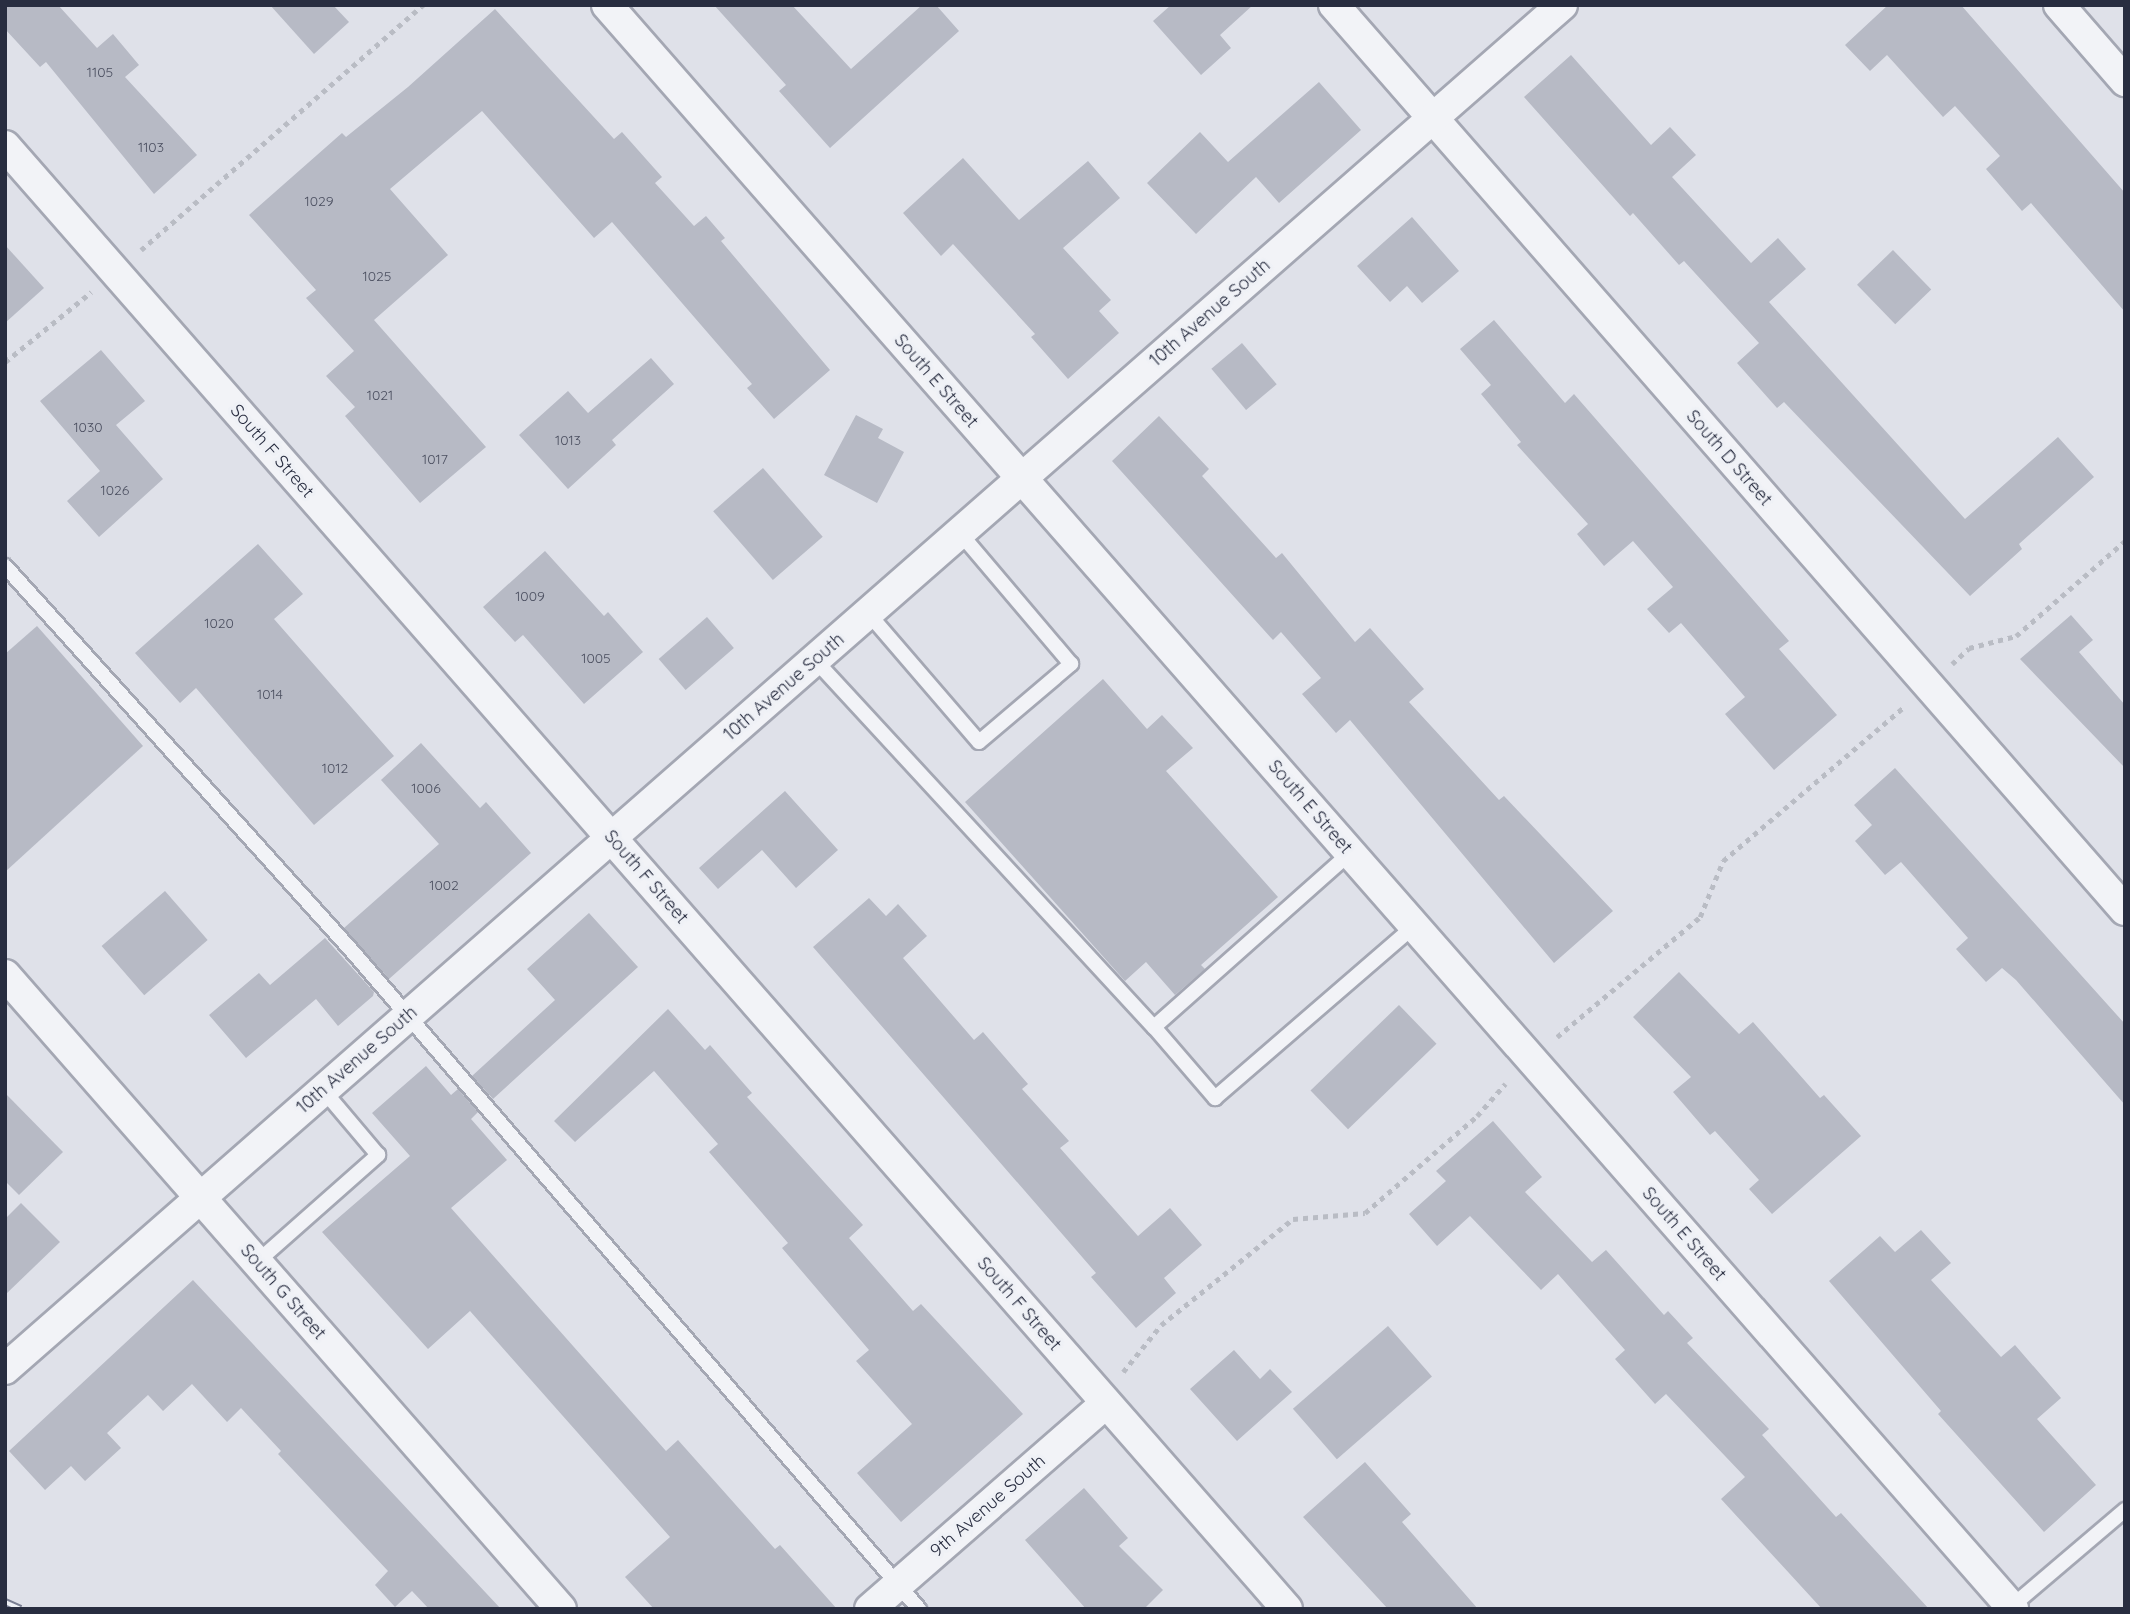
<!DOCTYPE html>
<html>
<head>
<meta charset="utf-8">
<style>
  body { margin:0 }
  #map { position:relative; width:2130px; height:1614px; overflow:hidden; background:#dfe1e9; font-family:Quicksand,sans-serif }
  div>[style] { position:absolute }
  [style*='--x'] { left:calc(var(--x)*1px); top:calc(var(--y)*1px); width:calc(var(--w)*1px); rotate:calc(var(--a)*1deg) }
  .building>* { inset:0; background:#b7bac5; transform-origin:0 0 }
  .path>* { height:4.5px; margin-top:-2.25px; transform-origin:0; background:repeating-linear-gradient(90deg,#b9bcc4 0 5px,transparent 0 10px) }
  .roads { filter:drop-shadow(2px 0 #a4a7b3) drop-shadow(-2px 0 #a4a7b3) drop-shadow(0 2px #a4a7b3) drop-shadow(0 -2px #a4a7b3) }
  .lane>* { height:14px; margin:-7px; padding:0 7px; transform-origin:7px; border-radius:7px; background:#f2f3f7 }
  .street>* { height:30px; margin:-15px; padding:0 15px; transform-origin:15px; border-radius:15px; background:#f2f3f7 }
  .rail>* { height:8px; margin-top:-4px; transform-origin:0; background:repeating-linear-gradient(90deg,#eff1f6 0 16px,#797e92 0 32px); box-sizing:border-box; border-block:2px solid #797e92 }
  span { translate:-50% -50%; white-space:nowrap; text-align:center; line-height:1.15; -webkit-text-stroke:7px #eff1f6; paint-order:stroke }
  .number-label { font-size:14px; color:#4c5061 }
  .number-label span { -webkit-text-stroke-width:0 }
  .street-label { font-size:18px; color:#282d40 }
  .frame { position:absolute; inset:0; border:7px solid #282d40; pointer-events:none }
</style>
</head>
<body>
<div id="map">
  <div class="building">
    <div style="clip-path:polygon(5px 5px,58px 5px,97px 48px,113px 34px,139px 65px,125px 77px,197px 155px,154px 194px,46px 62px,40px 67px,5px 29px)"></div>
    <div style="clip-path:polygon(270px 5px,333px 5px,349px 22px,314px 54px)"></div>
    <div style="clip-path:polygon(714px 5px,792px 5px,851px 69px,922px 5px,936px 5px,959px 31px,830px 148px,779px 91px,786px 85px)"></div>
    <div style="clip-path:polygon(1171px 5px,1253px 5px,1220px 35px,1231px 48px,1201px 75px,1153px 21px)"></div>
    <div style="clip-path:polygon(1888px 5px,1961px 5px,2125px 193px,2125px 312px,2031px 203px,2022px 211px,1986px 169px,2000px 156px,1955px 106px,1943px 117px,1887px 55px,1870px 71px,1845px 45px)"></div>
    <div style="clip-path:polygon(495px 9px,614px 139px,622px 132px,662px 177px,655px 183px,694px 226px,706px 216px,725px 238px,721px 241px,830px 370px,774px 419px,747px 388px,752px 384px,612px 222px,594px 238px,482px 111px,390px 189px,448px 255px,374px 320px,486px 447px,420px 503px,345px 416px,355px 407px,326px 376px,354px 351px,306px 298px,316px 290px,249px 215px,342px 133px,346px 137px,408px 87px)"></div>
    <div style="clip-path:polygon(1571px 55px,1651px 145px,1670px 127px,1696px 155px,1672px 177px,1751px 263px,1778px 238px,1806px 269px,1769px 302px,1965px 519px,2058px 437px,2094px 477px,2019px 544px,2022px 549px,1970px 596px,1784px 402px,1777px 408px,1737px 363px,1759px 343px,1684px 261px,1679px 265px,1633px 213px,1630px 216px,1524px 97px)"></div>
    <div style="clip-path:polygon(1319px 82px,1361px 130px,1279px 203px,1256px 177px,1196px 234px,1147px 183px,1200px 132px,1228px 162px)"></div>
    <div style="clip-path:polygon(963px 158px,1019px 220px,1088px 161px,1120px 198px,1063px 248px,1111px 300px,1099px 311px,1119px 333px,1068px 379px,1031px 337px,1035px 334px,953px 244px,941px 256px,903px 213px)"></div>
    <div style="clip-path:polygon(1412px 217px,1459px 271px,1422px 303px,1407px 286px,1390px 302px,1357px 266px)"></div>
    <div style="clip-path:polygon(5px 245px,44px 288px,5px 323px)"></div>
    <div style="left:1893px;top:250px;width:55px;height:50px;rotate:46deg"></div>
    <div style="clip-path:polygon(1494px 320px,1565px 403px,1574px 394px,1789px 641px,1779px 649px,1837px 715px,1774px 770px,1725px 714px,1745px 697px,1681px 623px,1669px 633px,1647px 609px,1673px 587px,1633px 541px,1604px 566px,1577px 534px,1588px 524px,1517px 445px,1521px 442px,1481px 394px,1491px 385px,1460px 349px)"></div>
    <div style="left:1242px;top:343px;width:54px;height:40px;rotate:50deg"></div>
    <div style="clip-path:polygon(101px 350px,145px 401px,116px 425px,163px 479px,99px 537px,67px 501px,100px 471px,40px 401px)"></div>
    <div style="clip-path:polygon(651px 358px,674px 384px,612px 440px,616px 445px,568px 489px,519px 435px,568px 391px,588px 413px)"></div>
    <div style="clip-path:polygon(856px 415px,883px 429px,878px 438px,904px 452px,877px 503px,824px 475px)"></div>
    <div style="clip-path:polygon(1159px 416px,1209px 469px,1202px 476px,1276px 558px,1282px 553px,1355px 642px,1370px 628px,1424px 689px,1409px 702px,1499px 800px,1504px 796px,1613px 911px,1554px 963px,1350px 720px,1336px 733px,1302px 694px,1321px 678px,1281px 632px,1273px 640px,1112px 461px)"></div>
    <div style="left:763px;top:468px;width:91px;height:66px;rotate:49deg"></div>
    <div style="clip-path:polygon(258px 544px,303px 594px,274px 619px,394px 756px,314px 825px,196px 688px,180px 703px,135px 653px)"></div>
    <div style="clip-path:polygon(545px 551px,604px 616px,608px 612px,643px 652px,584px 704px,523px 635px,515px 642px,483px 607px)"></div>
    <div style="clip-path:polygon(2071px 615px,2093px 640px,2079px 652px,2125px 705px,2125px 768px,2020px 659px)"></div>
    <div style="left:707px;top:617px;width:41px;height:64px;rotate:49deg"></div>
    <div style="clip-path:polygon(37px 626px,143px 746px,5px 872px,5px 654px)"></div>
    <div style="clip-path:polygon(1103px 679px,1147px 729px,1162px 715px,1193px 748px,1166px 771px,1278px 897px,1201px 965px,1205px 969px,1175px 995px,1146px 962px,1125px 981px,965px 802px)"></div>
    <div style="clip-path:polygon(421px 743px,480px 808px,486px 802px,531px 853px,389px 979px,344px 928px,439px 844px,381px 780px)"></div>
    <div style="clip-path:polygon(1895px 768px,2125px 1024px,2125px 1105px,2016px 980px,2002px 968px,1986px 982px,1956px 949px,1968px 938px,1901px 862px,1885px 875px,1855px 841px,1872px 825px,1854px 805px)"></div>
    <div style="clip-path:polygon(785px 791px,838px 850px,796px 888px,762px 850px,718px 889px,699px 868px)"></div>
    <div style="left:165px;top:891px;width:65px;height:84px;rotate:49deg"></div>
    <div style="clip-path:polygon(869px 898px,886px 916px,898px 904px,927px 936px,903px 958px,974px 1040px,983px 1032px,1028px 1084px,1022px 1089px,1069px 1141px,1060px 1148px,1138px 1236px,1170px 1208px,1202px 1245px,1164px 1278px,1176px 1293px,1136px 1328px,1091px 1277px,1096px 1273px,813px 947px)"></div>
    <div style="clip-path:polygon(589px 913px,638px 967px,493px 1099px,472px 1076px,555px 1000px,527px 969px)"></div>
    <div style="clip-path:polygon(325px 938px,374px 992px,373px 996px,338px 1026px,316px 999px,246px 1058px,209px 1015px,259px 973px,270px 985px)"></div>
    <div style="clip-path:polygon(1679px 972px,1739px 1034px,1753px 1022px,1820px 1098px,1824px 1095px,1861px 1136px,1772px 1214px,1749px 1189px,1759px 1180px,1715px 1131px,1710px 1135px,1673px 1092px,1691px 1077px,1633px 1017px)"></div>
    <div style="left:1399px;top:1005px;width:54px;height:123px;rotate:46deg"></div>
    <div style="clip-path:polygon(668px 1009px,705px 1050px,710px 1045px,752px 1093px,747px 1097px,863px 1225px,849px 1238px,913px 1311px,921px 1304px,1023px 1414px,901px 1522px,857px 1473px,912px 1424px,856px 1361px,869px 1350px,782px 1248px,788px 1243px,709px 1152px,718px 1144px,654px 1071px,575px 1142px,554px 1121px)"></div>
    <div style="clip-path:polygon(426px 1066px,451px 1095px,458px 1089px,478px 1112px,471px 1119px,507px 1160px,451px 1208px,666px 1451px,678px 1440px,775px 1549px,780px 1545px,837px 1609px,654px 1609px,625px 1577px,670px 1537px,470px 1311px,428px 1349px,322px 1232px,410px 1156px,372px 1113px)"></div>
    <div style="clip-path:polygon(5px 1093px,63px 1152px,19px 1195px,5px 1181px)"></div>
    <div style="clip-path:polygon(1493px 1121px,1542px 1177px,1525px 1192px,1592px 1262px,1606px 1250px,1664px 1315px,1668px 1311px,1693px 1338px,1687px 1343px,1769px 1429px,1762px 1435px,1836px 1517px,1841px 1513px,1929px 1609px,1822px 1609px,1721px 1499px,1745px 1477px,1666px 1394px,1655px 1404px,1615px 1359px,1625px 1350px,1558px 1274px,1541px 1290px,1470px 1216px,1437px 1246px,1409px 1214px,1446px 1181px,1436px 1171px)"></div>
    <div style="clip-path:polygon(21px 1203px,60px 1242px,5px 1295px,5px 1219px)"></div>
    <div style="clip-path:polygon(1921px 1230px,1951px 1263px,1931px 1280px,2001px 1357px,2015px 1345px,2061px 1398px,2037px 1419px,2096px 1485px,2044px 1532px,1938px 1414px,1941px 1411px,1829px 1281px,1880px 1236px,1895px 1252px)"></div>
    <div style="clip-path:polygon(193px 1280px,501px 1609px,429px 1609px,412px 1591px,395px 1607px,375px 1585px,388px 1571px,278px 1454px,281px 1451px,241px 1408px,227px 1422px,192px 1384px,163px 1411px,148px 1395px,107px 1433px,121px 1448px,85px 1481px,71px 1466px,45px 1490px,9px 1451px)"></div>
    <div style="left:1388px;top:1326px;width:67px;height:126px;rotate:49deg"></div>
    <div style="clip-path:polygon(1234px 1350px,1260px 1379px,1270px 1369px,1292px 1392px,1237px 1441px,1190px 1389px)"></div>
    <div style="clip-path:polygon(1365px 1462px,1411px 1514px,1402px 1522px,1478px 1609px,1388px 1609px,1303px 1517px)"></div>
    <div style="clip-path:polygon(1084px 1488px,1128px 1538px,1119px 1546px,1163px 1590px,1144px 1609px,1086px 1609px,1025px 1540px)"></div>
  </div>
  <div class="path">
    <div style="--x:141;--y:250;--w:374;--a:-41"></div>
    <div style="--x:5;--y:362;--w:111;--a:-39.1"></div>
    <div style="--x:1952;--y:664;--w:23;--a:-43"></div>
    <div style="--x:1969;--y:648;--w:49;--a:-14.3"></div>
    <div style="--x:2016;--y:636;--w:145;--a:-41.1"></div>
    <div style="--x:1557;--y:1037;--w:187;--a:-40"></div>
    <div style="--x:1700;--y:917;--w:61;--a:-67.7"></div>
    <div style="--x:1723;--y:861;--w:238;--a:-40.4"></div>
    <div style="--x:1123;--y:1372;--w:60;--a:-51"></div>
    <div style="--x:1161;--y:1325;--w:169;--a:-38.8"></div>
    <div style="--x:1293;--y:1219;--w:72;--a:-4.8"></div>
    <div style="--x:1365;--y:1213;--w:148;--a:-40.9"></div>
    <div style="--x:1477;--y:1116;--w:43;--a:-48.8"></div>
  </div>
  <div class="roads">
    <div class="lane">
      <div style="--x:5;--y:566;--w:518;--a:47.97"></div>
      <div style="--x:352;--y:951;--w:869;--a:49.25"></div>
      <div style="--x:868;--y:613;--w:170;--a:49.3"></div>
      <div style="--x:979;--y:742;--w:121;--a:-40.3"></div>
      <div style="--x:1071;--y:664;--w:172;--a:-130.3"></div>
      <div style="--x:815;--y:660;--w:500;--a:47.3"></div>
      <div style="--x:1350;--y:853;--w:262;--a:138.4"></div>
      <div style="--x:1154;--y:1027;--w:94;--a:49.3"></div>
      <div style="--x:1215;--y:1098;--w:263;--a:-40.8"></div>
      <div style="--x:257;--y:1262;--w:162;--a:-41.5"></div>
      <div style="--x:378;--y:1155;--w:85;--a:-130.2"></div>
      <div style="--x:2011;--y:1607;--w:150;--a:-40.4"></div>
    </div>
    <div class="street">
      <div style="--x:607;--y:5;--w:2133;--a:48.76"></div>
      <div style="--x:1334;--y:5;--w:1202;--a:48.85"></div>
      <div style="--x:2059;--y:5;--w:101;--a:49"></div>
      <div style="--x:5;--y:146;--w:1945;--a:48.77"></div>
      <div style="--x:5;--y:975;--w:843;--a:48.75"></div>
      <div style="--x:5;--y:1369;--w:2070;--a:-41.22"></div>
      <div style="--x:870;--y:1609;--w:313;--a:-41.1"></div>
    </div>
  </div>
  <div class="rail">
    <div style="--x:5;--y:1602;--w:17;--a:24"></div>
  </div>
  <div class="number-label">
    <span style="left:100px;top:72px">1105</span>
    <span style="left:151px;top:147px">1103</span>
    <span style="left:319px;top:201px">1029</span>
    <span style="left:377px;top:276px">1025</span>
    <span style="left:380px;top:395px">1021</span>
    <span style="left:88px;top:427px">1030</span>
    <span style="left:568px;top:440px">1013</span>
    <span style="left:435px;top:459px">1017</span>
    <span style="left:115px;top:490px">1026</span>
    <span style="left:530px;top:596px">1009</span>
    <span style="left:219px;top:623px">1020</span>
    <span style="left:596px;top:658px">1005</span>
    <span style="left:270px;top:694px">1014</span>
    <span style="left:335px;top:768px">1012</span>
    <span style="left:426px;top:788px">1006</span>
    <span style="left:444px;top:885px">1002</span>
  </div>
  <div class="street-label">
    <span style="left:1210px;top:313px;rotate:-41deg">10th Avenue South</span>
    <span style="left:936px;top:381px;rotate:49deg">South E Street</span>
    <span style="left:272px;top:451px;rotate:49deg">South F Street</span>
    <span style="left:1729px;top:458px;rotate:49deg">South D Street</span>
    <span style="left:784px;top:687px;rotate:-41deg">10th Avenue South</span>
    <span style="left:1310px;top:807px;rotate:49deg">South E Street</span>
    <span style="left:646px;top:877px;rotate:49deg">South F Street</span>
    <span style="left:357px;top:1060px;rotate:-41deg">10th Avenue South</span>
    <span style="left:1684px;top:1234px;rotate:49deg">South E Street</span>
    <span style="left:283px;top:1292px;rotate:49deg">South G Street</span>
    <span style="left:1019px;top:1304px;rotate:49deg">South F Street</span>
    <span style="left:988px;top:1506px;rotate:-41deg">9th Avenue South</span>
  </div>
  <div class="frame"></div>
</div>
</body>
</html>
